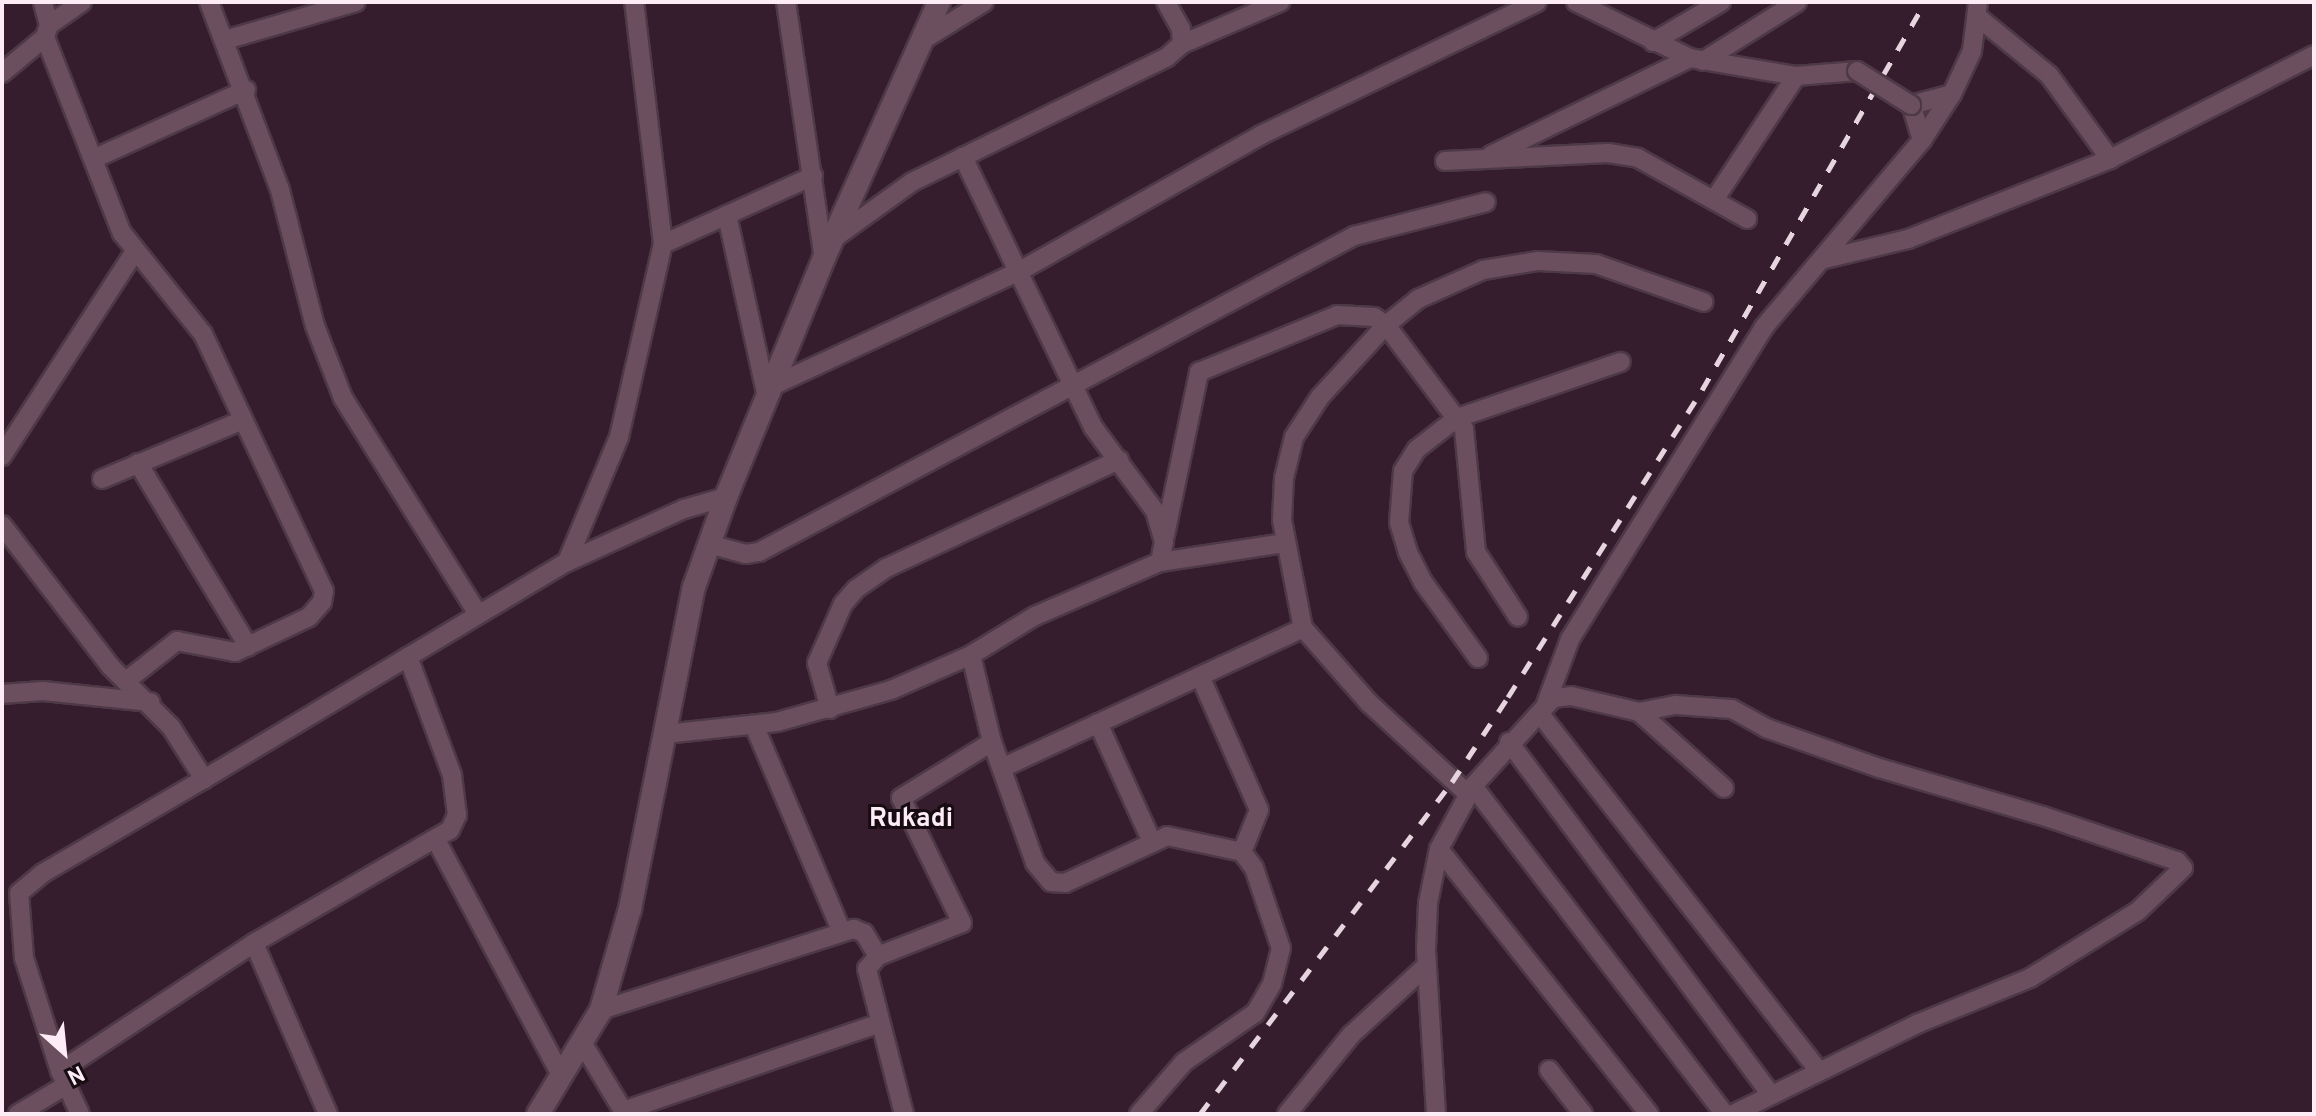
<!DOCTYPE html>
<html>
<head>
<meta charset="utf-8">
<style>
  body { margin:0 }
  #map { position:relative; width:2316px; height:1116px; overflow:hidden; background:#361d2d; font-family:Overpass,sans-serif }
  div>[style] { position:absolute }
  [style*='--x'] { left:calc(var(--x)*1px); top:calc(var(--y)*1px); width:calc(var(--w)*1px); rotate:calc(var(--a)*1deg) }
  .roads { filter:drop-shadow(2px 0 #4e3946) drop-shadow(-2px 0 #4e3946) drop-shadow(0 2px #4e3946) drop-shadow(0 -2px #4e3946) }
  .minor>* { height:18px; margin:-9px; padding:0 9px; transform-origin:9px; border-radius:9px; background:#6b4f5f }
  .tertiary>* { height:22px; margin:-11px; padding:0 11px; transform-origin:11px; border-radius:11px; background:#6b4f5f }
  .rail>* { height:5px; margin-top:-2.5px; transform-origin:0; background:repeating-linear-gradient(90deg,#e6d5de 0 14px,transparent 0 28px) }
  .bridges { filter:drop-shadow(2px 0 #4e3946) drop-shadow(-2px 0 #4e3946) drop-shadow(0 2px #4e3946) drop-shadow(0 -2px #4e3946) }
  .minor-bridge>* { height:18px; margin:-9px; padding:0 9px; transform-origin:9px; border-radius:9px; background:#6b4f5f }
  span { translate:-50% -50%; white-space:nowrap; text-align:center; line-height:1.15; -webkit-text-stroke:6px #160c12; paint-order:stroke }
  .quarter-label { font-size:26px; color:#fdecf5; font-weight:700 }
  .frame { position:absolute; inset:0; border:4px solid #fdecf5; pointer-events:none }
  .north { position:absolute; left:24px; top:1012px; width:80px; height:80px; -webkit-text-stroke:6px #160c12; paint-order:stroke; rotate:153deg; font-size:22px; font-weight:700; line-height:32px; text-align:center; color:#fdecf5 }
  .north::after { content:''; display:block; margin:auto; width:28px; height:36px; background:#fdecf5; clip-path:polygon(50% 0,100% 100%,50% 72%,0 100%) }
</style>
</head>
<body>
<div id="map">
  <div class="roads">
    <div class="minor">
      <div style="--x:209;--y:2;--w:201;--a:69.3"></div>
      <div style="--x:280;--y:190;--w:140;--a:75.6"></div>
      <div style="--x:315;--y:326;--w:77;--a:68.7"></div>
      <div style="--x:343;--y:398;--w:255;--a:58"></div>
      <div style="--x:786;--y:2;--w:259;--a:81.6"></div>
      <div style="--x:1166;--y:2;--w:31;--a:61"></div>
      <div style="--x:1181;--y:29;--w:15;--a:86"></div>
      <div style="--x:1576;--y:2;--w:127;--a:26.2"></div>
      <div style="--x:1690;--y:58;--w:108;--a:9.6"></div>
      <div style="--x:1796;--y:76;--w:61;--a:-4.7"></div>
      <div style="--x:1979;--y:18;--w:90;--a:39.2"></div>
      <div style="--x:2049;--y:75;--w:104;--a:54"></div>
      <div style="--x:49;--y:25;--w:40;--a:-34.9"></div>
      <div style="--x:45;--y:37;--w:211;--a:68.6"></div>
      <div style="--x:122;--y:233;--w:129;--a:51.3"></div>
      <div style="--x:203;--y:334;--w:284;--a:64.8"></div>
      <div style="--x:324;--y:591;--w:11;--a:100"></div>
      <div style="--x:322;--y:602;--w:20;--a:131"></div>
      <div style="--x:309;--y:617;--w:82;--a:154.7"></div>
      <div style="--x:235;--y:652;--w:59;--a:-169.3"></div>
      <div style="--x:177;--y:641;--w:65;--a:141.9"></div>
      <div style="--x:225;--y:40;--w:136;--a:-16.2"></div>
      <div style="--x:921;--y:41;--w:74;--a:-31.8"></div>
      <div style="--x:1653;--y:42;--w:79;--a:-30.5"></div>
      <div style="--x:1703;--y:61;--w:111;--a:-32.1"></div>
      <div style="--x:2;--y:73;--w:56;--a:-39.9"></div>
      <div style="--x:45;--y:37;--w:13;--a:-72"></div>
      <div style="--x:49;--y:25;--w:24;--a:-105"></div>
      <div style="--x:1922;--y:140;--w:37;--a:-107"></div>
      <div style="--x:1911;--y:105;--w:42;--a:-15"></div>
      <div style="--x:1491;--y:155;--w:221;--a:-26"></div>
      <div style="--x:93;--y:159;--w:168;--a:-24.3"></div>
      <div style="--x:1445;--y:161;--w:163;--a:-2.8"></div>
      <div style="--x:1608;--y:153;--w:30;--a:9"></div>
      <div style="--x:1638;--y:158;--w:125;--a:29.2"></div>
      <div style="--x:1714;--y:200;--w:149;--a:-56.5"></div>
      <div style="--x:727;--y:215;--w:186;--a:77.6"></div>
      <div style="--x:833;--y:239;--w:97;--a:-35.8"></div>
      <div style="--x:912;--y:182;--w:284;--a:-26.1"></div>
      <div style="--x:1167;--y:57;--w:20;--a:-41"></div>
      <div style="--x:1182;--y:44;--w:107;--a:-23.2"></div>
      <div style="--x:663;--y:244;--w:165;--a:-24.4"></div>
      <div style="--x:1825;--y:259;--w:85;--a:-13.5"></div>
      <div style="--x:1908;--y:239;--w:217;--a:-21.6"></div>
      <div style="--x:2110;--y:159;--w:229;--a:-27"></div>
      <div style="--x:772;--y:386;--w:271;--a:-24.9"></div>
      <div style="--x:1018;--y:272;--w:279;--a:-29.4"></div>
      <div style="--x:1261;--y:135;--w:306;--a:-25.7"></div>
      <div style="--x:2;--y:456;--w:244;--a:-57"></div>
      <div style="--x:138;--y:463;--w:214;--a:59"></div>
      <div style="--x:102;--y:479;--w:153;--a:-22.7"></div>
      <div style="--x:2;--y:525;--w:178;--a:52.5"></div>
      <div style="--x:110;--y:666;--w:86;--a:45"></div>
      <div style="--x:171;--y:727;--w:62;--a:57.6"></div>
      <div style="--x:204;--y:779;--w:186;--a:149.7"></div>
      <div style="--x:43;--y:873;--w:31;--a:140"></div>
      <div style="--x:19;--y:893;--w:65;--a:85.6"></div>
      <div style="--x:24;--y:958;--w:119;--a:72.3"></div>
      <div style="--x:60;--y:1071;--w:47;--a:65.1"></div>
      <div style="--x:1165;--y:535;--w:167;--a:-78.2"></div>
      <div style="--x:1199;--y:372;--w:149;--a:-22.4"></div>
      <div style="--x:1337;--y:315;--w:37;--a:3"></div>
      <div style="--x:1374;--y:317;--w:14;--a:34"></div>
      <div style="--x:1386;--y:325;--w:130;--a:53.1"></div>
      <div style="--x:1464;--y:429;--w:124;--a:84.4"></div>
      <div style="--x:1476;--y:552;--w:77;--a:57.1"></div>
      <div style="--x:712;--y:545;--w:35;--a:15"></div>
      <div style="--x:746;--y:554;--w:13;--a:-9"></div>
      <div style="--x:759;--y:552;--w:674;--a:-27.97"></div>
      <div style="--x:1354;--y:236;--w:136;--a:-14.4"></div>
      <div style="--x:567;--y:562;--w:135;--a:-67.4"></div>
      <div style="--x:619;--y:437;--w:198;--a:-77.2"></div>
      <div style="--x:663;--y:244;--w:244;--a:-96.8"></div>
      <div style="--x:1160;--y:562;--w:125;--a:-8.7"></div>
      <div style="--x:1478;--y:658;--w:94;--a:-125.9"></div>
      <div style="--x:1423;--y:582;--w:34;--a:-117"></div>
      <div style="--x:1408;--y:552;--w:30;--a:-107"></div>
      <div style="--x:1399;--y:523;--w:52;--a:-85.6"></div>
      <div style="--x:1403;--y:471;--w:26;--a:-58"></div>
      <div style="--x:1417;--y:449;--w:51;--a:-37.8"></div>
      <div style="--x:1457;--y:418;--w:173;--a:-18.9"></div>
      <div style="--x:1200;--y:676;--w:146;--a:66.2"></div>
      <div style="--x:1259;--y:810;--w:45;--a:112"></div>
      <div style="--x:2;--y:694;--w:41;--a:-4.2"></div>
      <div style="--x:43;--y:691;--w:108;--a:5.9"></div>
      <div style="--x:1546;--y:704;--w:69;--a:-69.7"></div>
      <div style="--x:1570;--y:639;--w:367;--a:-58.1"></div>
      <div style="--x:1764;--y:327;--w:245;--a:-49.8"></div>
      <div style="--x:1922;--y:140;--w:55;--a:-56.9"></div>
      <div style="--x:1952;--y:94;--w:47;--a:-65.1"></div>
      <div style="--x:1972;--y:51;--w:49;--a:-83"></div>
      <div style="--x:830;--y:709;--w:48;--a:-105.8"></div>
      <div style="--x:817;--y:663;--w:64;--a:-66.2"></div>
      <div style="--x:843;--y:604;--w:20;--a:-49"></div>
      <div style="--x:856;--y:589;--w:37;--a:-35"></div>
      <div style="--x:886;--y:568;--w:257;--a:-24.9"></div>
      <div style="--x:1639;--y:712;--w:114;--a:41.8"></div>
      <div style="--x:1540;--y:714;--w:453;--a:52"></div>
      <div style="--x:1098;--y:723;--w:131;--a:65.6"></div>
      <div style="--x:754;--y:725;--w:225;--a:67"></div>
      <div style="--x:665;--y:734;--w:113;--a:-6.1"></div>
      <div style="--x:777;--y:722;--w:118;--a:-15.7"></div>
      <div style="--x:891;--y:690;--w:87;--a:-23.6"></div>
      <div style="--x:971;--y:655;--w:75;--a:-31.4"></div>
      <div style="--x:1035;--y:616;--w:136;--a:-23.4"></div>
      <div style="--x:1160;--y:562;--w:20;--a:-79"></div>
      <div style="--x:1164;--y:542;--w:32;--a:-106"></div>
      <div style="--x:1155;--y:511;--w:104;--a:-126.4"></div>
      <div style="--x:1093;--y:427;--w:300;--a:-115.7"></div>
      <div style="--x:992;--y:742;--w:128;--a:70.4"></div>
      <div style="--x:1035;--y:863;--w:25;--a:50"></div>
      <div style="--x:1051;--y:882;--w:14;--a:4"></div>
      <div style="--x:1065;--y:883;--w:112;--a:-24.7"></div>
      <div style="--x:1167;--y:836;--w:77;--a:12"></div>
      <div style="--x:1242;--y:852;--w:20;--a:53"></div>
      <div style="--x:1254;--y:868;--w:84;--a:71.4"></div>
      <div style="--x:1281;--y:948;--w:37;--a:104"></div>
      <div style="--x:1272;--y:984;--w:34;--a:120"></div>
      <div style="--x:1255;--y:1013;--w:86;--a:145.4"></div>
      <div style="--x:1184;--y:1062;--w:69;--a:130.9"></div>
      <div style="--x:1509;--y:742;--w:440;--a:53.4"></div>
      <div style="--x:1004;--y:767;--w:330;--a:-24.9"></div>
      <div style="--x:204;--y:779;--w:423;--a:-30.9"></div>
      <div style="--x:567;--y:562;--w:128;--a:-24.4"></div>
      <div style="--x:684;--y:509;--w:44;--a:-15.9"></div>
      <div style="--x:1473;--y:786;--w:414;--a:52.5"></div>
      <div style="--x:1468;--y:794;--w:134;--a:-137.4"></div>
      <div style="--x:1369;--y:703;--w:100;--a:-131.3"></div>
      <div style="--x:1303;--y:628;--w:110;--a:-101"></div>
      <div style="--x:1282;--y:520;--w:42;--a:-87.3"></div>
      <div style="--x:1284;--y:478;--w:42;--a:-76.3"></div>
      <div style="--x:1294;--y:437;--w:48;--a:-57"></div>
      <div style="--x:1320;--y:397;--w:98;--a:-47.5"></div>
      <div style="--x:1386;--y:325;--w:41;--a:-39.1"></div>
      <div style="--x:1418;--y:299;--w:71;--a:-24"></div>
      <div style="--x:1483;--y:270;--w:56;--a:-9.3"></div>
      <div style="--x:1538;--y:261;--w:58;--a:3"></div>
      <div style="--x:1596;--y:264;--w:114;--a:19.4"></div>
      <div style="--x:436;--y:840;--w:268;--a:62"></div>
      <div style="--x:1439;--y:849;--w:338;--a:51.6"></div>
      <div style="--x:254;--y:943;--w:186;--a:66.6"></div>
      <div style="--x:601;--y:1010;--w:266;--a:-17.8"></div>
      <div style="--x:854;--y:929;--w:11;--a:22"></div>
      <div style="--x:864;--y:933;--w:27;--a:59"></div>
      <div style="--x:583;--y:1044;--w:82;--a:59"></div>
      <div style="--x:1549;--y:1070;--w:56;--a:52.3"></div>
      <div style="--x:60;--y:1071;--w:232;--a:-33.4"></div>
      <div style="--x:254;--y:943;--w:226;--a:-30"></div>
      <div style="--x:450;--y:830;--w:17;--a:-65"></div>
      <div style="--x:457;--y:815;--w:40;--a:-97.1"></div>
      <div style="--x:452;--y:775;--w:126;--a:-110.4"></div>
      <div style="--x:623;--y:1111;--w:272;--a:-18.9"></div>
      <div style="--x:18;--y:1114;--w:55;--a:-30.8"></div>
      <div style="--x:904;--y:1114;--w:150;--a:-104.3"></div>
      <div style="--x:867;--y:969;--w:17;--a:-50"></div>
      <div style="--x:878;--y:956;--w:90;--a:-21.4"></div>
      <div style="--x:962;--y:923;--w:139;--a:-116"></div>
      <div style="--x:901;--y:798;--w:107;--a:-31.6"></div>
      <div style="--x:992;--y:742;--w:89;--a:-103.6"></div>
      <div style="--x:1287;--y:1114;--w:102;--a:-51"></div>
      <div style="--x:1351;--y:1035;--w:103;--a:-42.6"></div>
      <div style="--x:1436;--y:1114;--w:165;--a:-93.5"></div>
      <div style="--x:1426;--y:949;--w:46;--a:-87.5"></div>
      <div style="--x:1428;--y:903;--w:55;--a:-78.5"></div>
      <div style="--x:1439;--y:849;--w:72;--a:-61.6"></div>
      <div style="--x:1473;--y:786;--w:119;--a:-47.7"></div>
      <div style="--x:1553;--y:698;--w:18;--a:-6"></div>
      <div style="--x:1571;--y:696;--w:70;--a:13.2"></div>
      <div style="--x:1639;--y:712;--w:38;--a:-11"></div>
      <div style="--x:1676;--y:705;--w:56;--a:4.1"></div>
      <div style="--x:1732;--y:709;--w:39;--a:29"></div>
      <div style="--x:1766;--y:728;--w:120;--a:19.5"></div>
      <div style="--x:1879;--y:768;--w:171;--a:16.3"></div>
      <div style="--x:2043;--y:816;--w:141;--a:18.6"></div>
      <div style="--x:2177;--y:861;--w:9;--a:49"></div>
      <div style="--x:2183;--y:868;--w:62;--a:136.3"></div>
      <div style="--x:2138;--y:911;--w:127;--a:148.2"></div>
      <div style="--x:2030;--y:978;--w:120;--a:157.9"></div>
      <div style="--x:1919;--y:1023;--w:207;--a:153.9"></div>
    </div>
    <div class="tertiary">
      <div style="--x:538;--y:1114;--w:122;--a:-58.8"></div>
      <div style="--x:601;--y:1010;--w:105;--a:-74"></div>
      <div style="--x:630;--y:909;--w:328;--a:-78.8"></div>
      <div style="--x:694;--y:587;--w:96;--a:-70.4"></div>
      <div style="--x:726;--y:497;--w:258;--a:-67.7"></div>
      <div style="--x:824;--y:258;--w:281;--a:-65.8"></div>
    </div>
  </div>
  <div class="rail">
    <div style="--x:1200;--y:1114;--w:417;--a:-52.8"></div>
    <div style="--x:1452;--y:782;--w:102;--a:-56.6"></div>
    <div style="--x:1508;--y:697;--w:363;--a:-57.7"></div>
    <div style="--x:1702;--y:390;--w:448;--a:-60.1"></div>
  </div>
  <div class="bridges">
    <div class="minor-bridge">
      <div style="--x:1857;--y:71;--w:64;--a:32.2"></div>
    </div>
  </div>
  <div class="quarter-label">
    <span style="left:911px;top:820px">Rukadi</span>
  </div>
  <div class="frame"></div>
  <div class="north">N</div>
</div>
</body>
</html>
